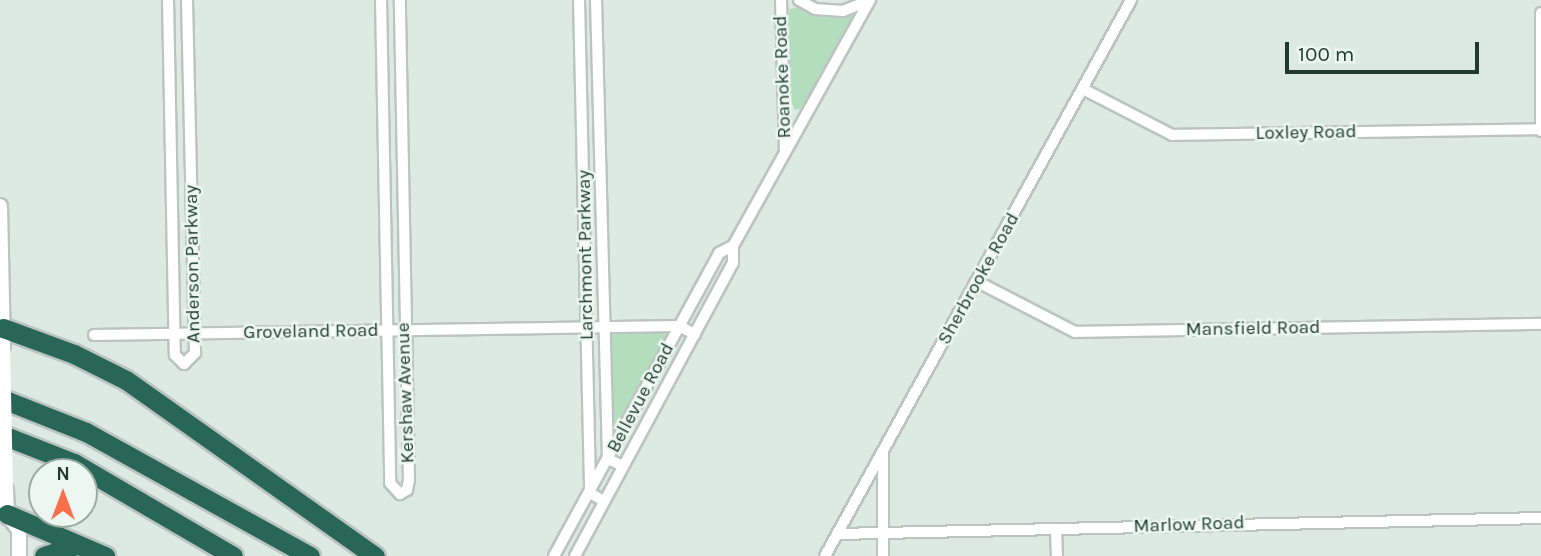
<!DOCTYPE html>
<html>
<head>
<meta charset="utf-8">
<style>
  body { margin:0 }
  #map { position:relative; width:1541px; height:556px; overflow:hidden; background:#ddeae3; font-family:Karla,sans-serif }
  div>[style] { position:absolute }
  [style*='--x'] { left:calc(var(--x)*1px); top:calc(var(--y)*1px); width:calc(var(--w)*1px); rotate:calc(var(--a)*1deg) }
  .green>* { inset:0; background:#b4ddbd }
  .roads { filter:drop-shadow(2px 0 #bcc4c1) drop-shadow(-2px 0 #bcc4c1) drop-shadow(0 2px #bcc4c1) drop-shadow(0 -2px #bcc4c1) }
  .minor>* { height:10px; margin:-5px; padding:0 5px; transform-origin:5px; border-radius:5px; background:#fff }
  .tertiary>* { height:14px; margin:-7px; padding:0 7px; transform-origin:7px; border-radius:7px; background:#fff }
  .motorway>* { height:19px; margin:-9.5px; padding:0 9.5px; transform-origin:9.5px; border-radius:9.5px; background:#286758 }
  .tertiary-bridge>* { height:14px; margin:-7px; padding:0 7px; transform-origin:7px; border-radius:7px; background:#fff }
  span { translate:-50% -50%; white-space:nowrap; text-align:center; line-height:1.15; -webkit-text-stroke:5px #edf7f1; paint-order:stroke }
  .street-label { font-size:19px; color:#1e3a31 }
  .north { position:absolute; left:28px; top:458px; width:70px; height:70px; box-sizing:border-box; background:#edf7f1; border:2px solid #9aaba4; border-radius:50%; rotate:0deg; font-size:19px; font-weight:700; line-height:28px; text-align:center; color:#1e3a31 }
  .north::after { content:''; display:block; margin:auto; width:24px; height:32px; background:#fa6f4b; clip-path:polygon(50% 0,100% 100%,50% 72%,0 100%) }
  .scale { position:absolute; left:1285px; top:42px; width:194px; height:32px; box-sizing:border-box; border:4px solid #1e3a31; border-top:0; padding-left:9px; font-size:21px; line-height:24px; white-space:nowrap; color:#1e3a31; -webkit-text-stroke:5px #edf7f1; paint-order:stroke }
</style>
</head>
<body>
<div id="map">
  <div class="green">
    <div style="clip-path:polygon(800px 7px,828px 17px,856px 16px,805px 107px,795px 110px,790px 99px,789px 15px,790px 9px)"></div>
    <div style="clip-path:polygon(674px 328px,619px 430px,615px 434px,606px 332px)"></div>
  </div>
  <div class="roads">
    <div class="minor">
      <div style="--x:168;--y:0;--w:355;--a:88.9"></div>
      <div style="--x:175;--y:355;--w:13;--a:45"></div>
      <div style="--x:184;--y:364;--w:16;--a:-45"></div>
      <div style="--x:195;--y:353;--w:353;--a:-91.3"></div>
      <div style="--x:381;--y:0;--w:483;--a:88.9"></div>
      <div style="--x:390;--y:483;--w:15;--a:48"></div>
      <div style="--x:400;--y:494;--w:8;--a:-30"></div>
      <div style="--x:407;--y:490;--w:10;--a:-79"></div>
      <div style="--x:409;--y:480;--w:480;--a:-91.1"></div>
      <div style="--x:579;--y:0;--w:493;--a:88.7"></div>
      <div style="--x:590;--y:493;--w:16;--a:30"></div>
      <div style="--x:596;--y:0;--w:459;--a:88.5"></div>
      <div style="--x:608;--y:459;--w:17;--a:25"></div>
      <div style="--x:781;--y:0;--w:151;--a:88.5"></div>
      <div style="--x:799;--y:0;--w:18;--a:29"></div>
      <div style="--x:815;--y:9;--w:28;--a:4"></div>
      <div style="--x:843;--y:11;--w:27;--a:-22"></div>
      <div style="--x:1541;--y:13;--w:118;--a:90"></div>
      <div style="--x:1083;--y:89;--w:100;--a:27.3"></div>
      <div style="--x:1172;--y:135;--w:369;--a:-0.9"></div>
      <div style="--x:978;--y:282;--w:109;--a:27.3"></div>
      <div style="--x:1075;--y:332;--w:466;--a:-1"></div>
      <div style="--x:94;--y:335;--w:585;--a:-0.88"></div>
      <div style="--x:679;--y:326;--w:18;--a:27"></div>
      <div style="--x:883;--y:454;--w:102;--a:90"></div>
      <div style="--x:1056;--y:529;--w:27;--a:88"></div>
      <div style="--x:837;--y:534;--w:704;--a:-1.3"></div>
      <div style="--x:554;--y:556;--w:345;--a:-61.4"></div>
      <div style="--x:719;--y:253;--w:16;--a:-27"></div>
      <div style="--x:575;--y:556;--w:333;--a:-61.7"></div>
      <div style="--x:733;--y:263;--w:17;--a:-90"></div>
      <div style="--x:733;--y:246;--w:282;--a:-60.9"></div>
      <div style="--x:825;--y:556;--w:635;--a:-61.17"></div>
    </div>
    <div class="tertiary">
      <div style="--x:0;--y:206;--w:140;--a:88.8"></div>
      <div style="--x:6;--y:489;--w:25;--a:88"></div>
      <div style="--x:7;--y:514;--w:20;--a:53"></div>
      <div style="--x:19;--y:530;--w:26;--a:90"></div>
    </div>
    <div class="motorway">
      <div style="--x:3;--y:328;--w:76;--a:20.1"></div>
      <div style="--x:74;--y:354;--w:58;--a:26.6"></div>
      <div style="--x:126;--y:380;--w:305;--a:35.3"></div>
      <div style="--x:0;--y:398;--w:92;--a:21.6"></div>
      <div style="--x:86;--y:432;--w:256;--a:29"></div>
      <div style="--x:0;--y:434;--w:79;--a:21.4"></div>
      <div style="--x:74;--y:463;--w:184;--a:30.3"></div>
      <div style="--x:7;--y:514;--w:107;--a:23.2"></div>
      <div style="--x:44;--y:556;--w:34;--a:-19"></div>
    </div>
  </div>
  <div class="tertiary-bridge">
    <div style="--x:3;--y:346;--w:143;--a:88.8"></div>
  </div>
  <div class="street-label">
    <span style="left:783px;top:77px;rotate:-92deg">Roanoke Road</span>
    <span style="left:1306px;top:133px;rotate:-1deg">Loxley Road</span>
    <span style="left:586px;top:255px;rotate:-91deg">Larchmont Parkway</span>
    <span style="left:193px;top:264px;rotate:-91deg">Anderson Parkway</span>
    <span style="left:979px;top:279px;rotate:-61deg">Sherbrooke Road</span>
    <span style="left:1253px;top:329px;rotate:-1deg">Mansfield Road</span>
    <span style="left:311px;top:332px;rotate:-1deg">Groveland Road</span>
    <span style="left:406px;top:393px;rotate:-92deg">Kershaw Avenue</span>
    <span style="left:641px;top:398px;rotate:-62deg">Bellevue Road</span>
    <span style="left:1189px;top:525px;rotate:-2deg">Marlow Road</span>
  </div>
  <div class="north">N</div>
  <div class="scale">100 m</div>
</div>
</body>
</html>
